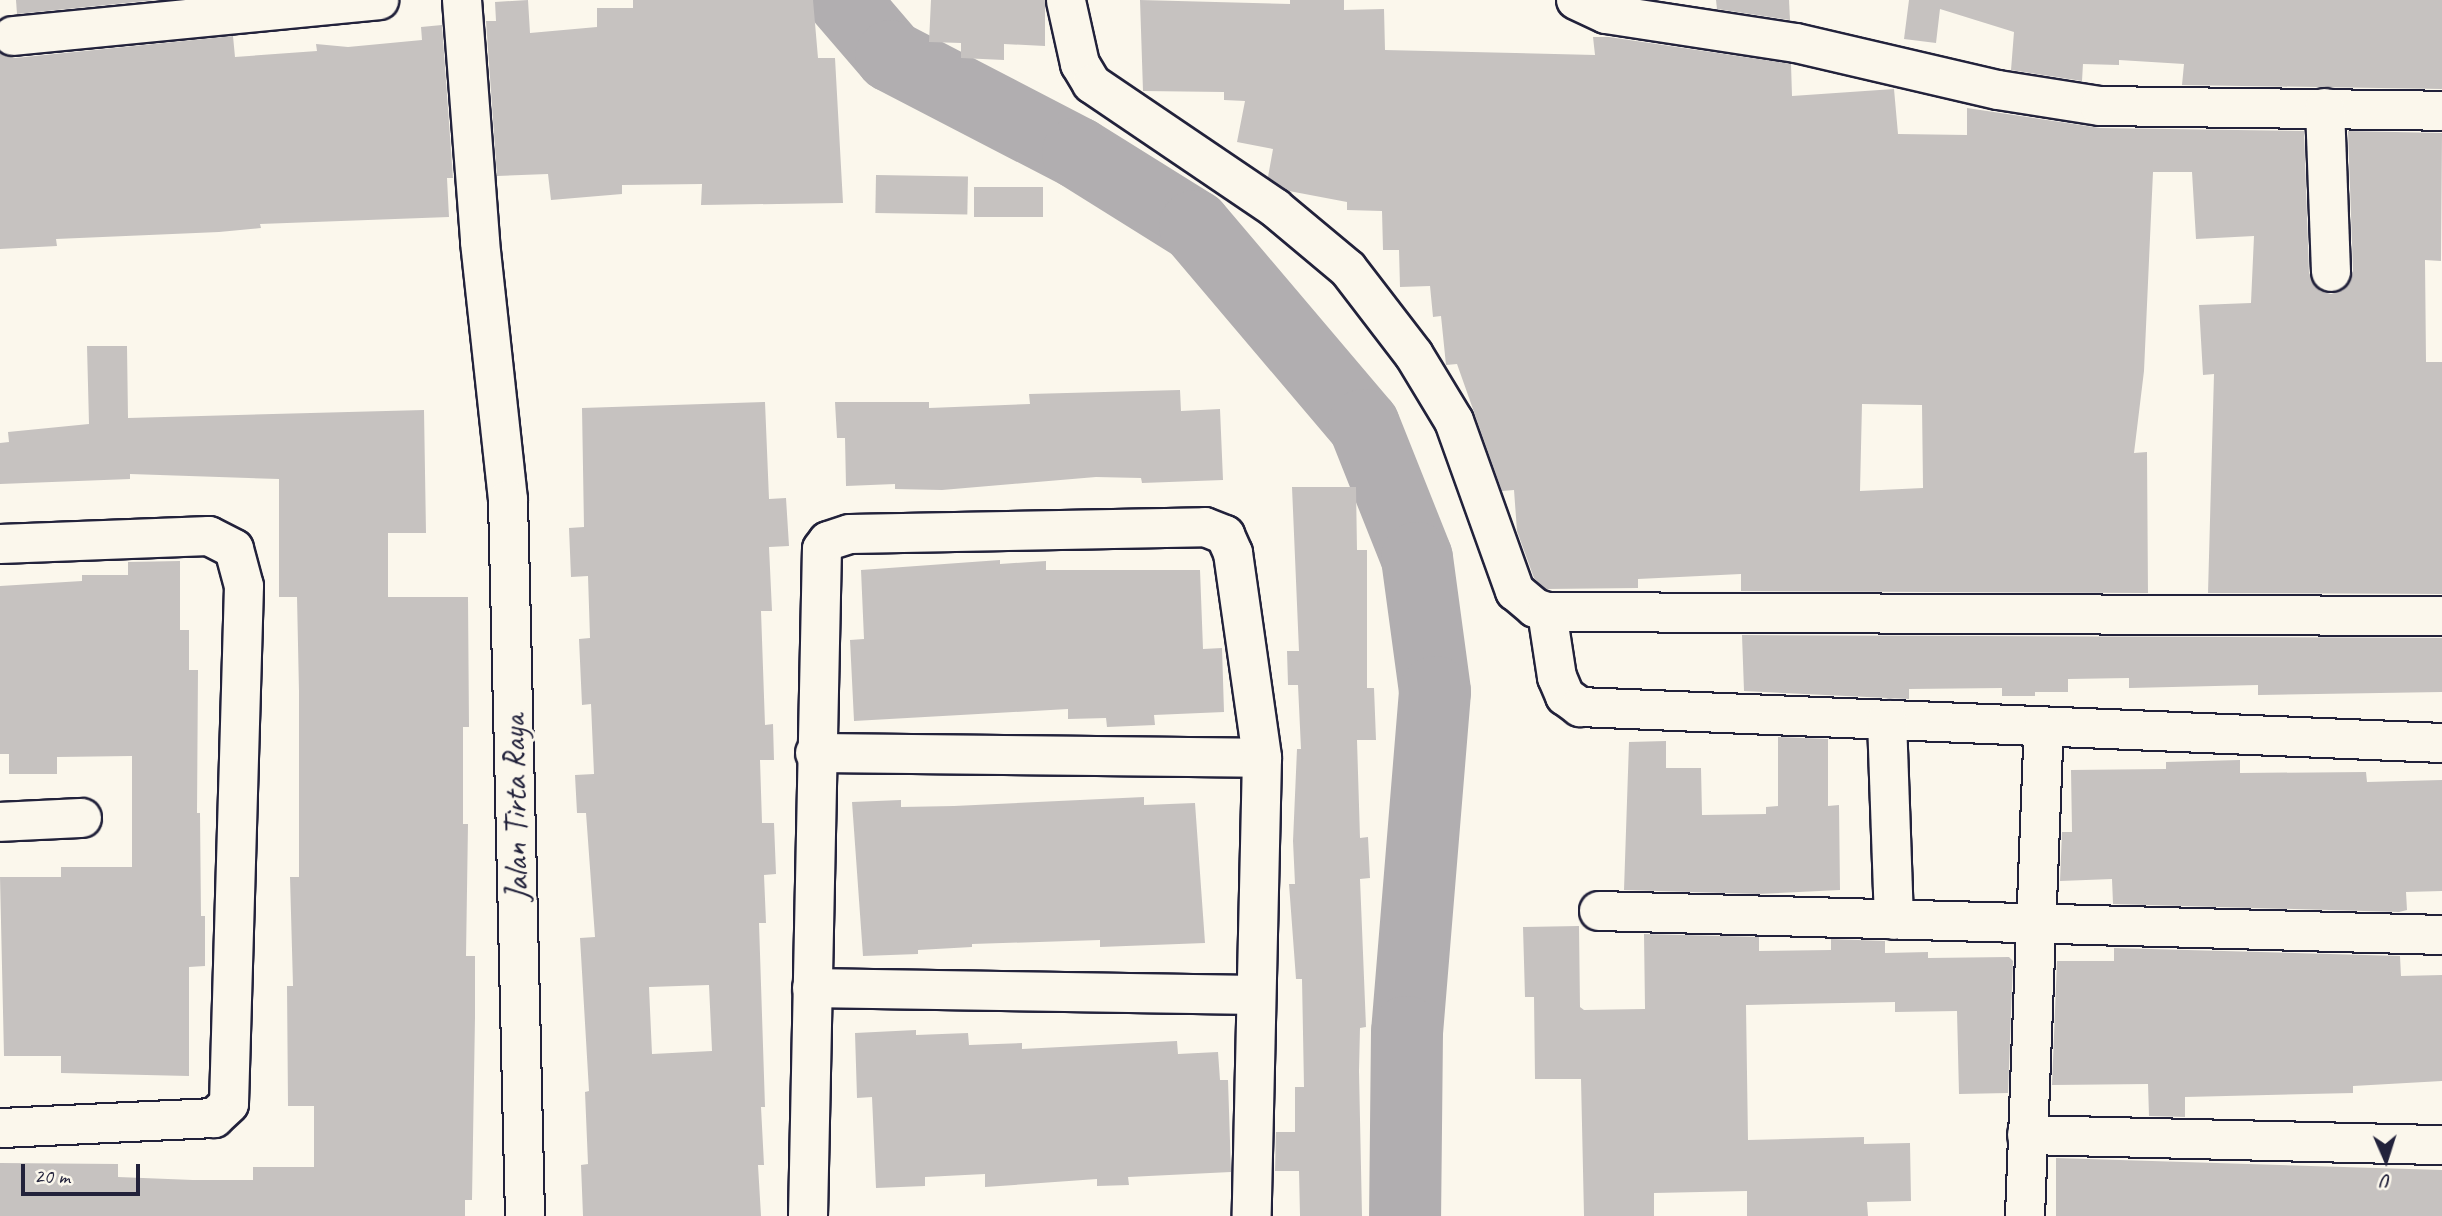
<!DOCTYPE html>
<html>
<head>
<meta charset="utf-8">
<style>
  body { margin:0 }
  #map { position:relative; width:2442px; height:1216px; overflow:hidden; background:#fbf7ec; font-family:Caveat,sans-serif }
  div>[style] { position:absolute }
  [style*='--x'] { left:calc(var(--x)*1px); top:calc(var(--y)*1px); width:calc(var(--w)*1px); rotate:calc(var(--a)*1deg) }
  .river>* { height:72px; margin:-36px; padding:0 36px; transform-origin:36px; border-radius:36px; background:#b1aeb0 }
  .building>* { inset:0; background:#c6c2c0; transform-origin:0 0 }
  .roads { filter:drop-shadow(2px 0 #22223b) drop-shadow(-2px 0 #22223b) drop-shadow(0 2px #22223b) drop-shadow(0 -2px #22223b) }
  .minor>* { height:38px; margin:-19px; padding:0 19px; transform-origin:19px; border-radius:19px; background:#fbf7ec }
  span { translate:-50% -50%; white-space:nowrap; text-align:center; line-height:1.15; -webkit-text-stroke:6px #fbf7ec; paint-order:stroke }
  .street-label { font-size:33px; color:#22223b }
  .north { position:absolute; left:2351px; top:1125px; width:70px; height:70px; -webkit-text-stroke:5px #fbf7ec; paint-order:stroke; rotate:177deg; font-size:19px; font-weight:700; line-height:28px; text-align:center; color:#22223b }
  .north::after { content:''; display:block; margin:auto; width:24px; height:32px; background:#22223b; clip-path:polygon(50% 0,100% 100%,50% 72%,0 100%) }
  .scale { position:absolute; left:21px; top:1164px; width:119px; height:32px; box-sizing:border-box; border:4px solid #22223b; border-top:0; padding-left:9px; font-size:21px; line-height:24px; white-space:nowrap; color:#22223b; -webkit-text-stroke:5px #fbf7ec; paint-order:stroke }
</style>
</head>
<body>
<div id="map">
  <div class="river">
    <div style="--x:843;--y:0;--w:74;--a:49.4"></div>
    <div style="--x:891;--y:56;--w:211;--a:27.4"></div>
    <div style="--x:1078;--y:153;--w:138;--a:32"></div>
    <div style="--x:1195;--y:226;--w:261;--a:49.7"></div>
    <div style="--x:1364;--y:425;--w:143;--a:68.3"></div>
    <div style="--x:1417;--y:558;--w:135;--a:82.3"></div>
    <div style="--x:1435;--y:692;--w:341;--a:94.7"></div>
    <div style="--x:1407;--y:1032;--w:184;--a:90.6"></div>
  </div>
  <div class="building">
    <div style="clip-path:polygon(16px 0,156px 0,17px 14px)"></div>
    <div style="clip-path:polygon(528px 0,530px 33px,597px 27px,597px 8px,633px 8px,633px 0,813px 0,818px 58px,835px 58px,843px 203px,701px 205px,702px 184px,622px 185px,622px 194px,551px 200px,548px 174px,497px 176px,486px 21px,496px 21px,495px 2px)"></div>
    <div style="clip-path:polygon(931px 0,1045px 0,1045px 46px,1004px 44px,1004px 60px,961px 58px,961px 43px,929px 42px)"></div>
    <div style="clip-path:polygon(evenodd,1140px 0,1290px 4px,1290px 0,1344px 0,1344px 10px,1384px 9px,1385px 50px,1595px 55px,1593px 37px,1609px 37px,1791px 64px,1792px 96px,1894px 89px,1898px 134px,1967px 135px,1967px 108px,2100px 128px,2304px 131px,2309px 273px,2320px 291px,2331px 294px,2343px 290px,2353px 271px,2348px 131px,2442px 133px,2441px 261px,2425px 260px,2426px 362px,2442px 362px,2442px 594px,2208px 593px,2214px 374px,2203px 375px,2199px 305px,2251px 303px,2254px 236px,2196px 239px,2192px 172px,2153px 172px,2144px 371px,2134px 453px,2147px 452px,2148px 593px,1741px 591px,1741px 574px,1638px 579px,1638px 588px,1546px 589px,1534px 578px,1517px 531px,1514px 490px,1502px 491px,1457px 364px,1446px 365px,1441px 316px,1433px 317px,1430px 286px,1400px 287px,1399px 250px,1383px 250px,1382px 211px,1347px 210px,1347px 202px,1289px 191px,1268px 177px,1273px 149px,1237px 142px,1245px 101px,1224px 100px,1224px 92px,1143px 91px,1140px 0,1862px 404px,1922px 405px,1923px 488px,1860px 491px,1862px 404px)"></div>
    <div style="clip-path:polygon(1716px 0,1789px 0,1790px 20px,1717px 9px)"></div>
    <div style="clip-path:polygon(1909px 0,2442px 0,2442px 89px,2182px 85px,2184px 64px,2119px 60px,2119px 65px,2083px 64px,2082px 81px,2011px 70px,2014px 32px,1940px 9px,1936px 43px,1904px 39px)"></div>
    <div style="clip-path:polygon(442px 25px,453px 178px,447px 178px,449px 217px,260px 224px,261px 228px,219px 232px,56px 239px,57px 246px,0 249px,0 53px,15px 58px,233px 36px,235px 57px,317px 51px,316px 44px,348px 47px,422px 40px,421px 27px)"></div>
    <div style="left:876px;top:175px;width:92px;height:38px;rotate:1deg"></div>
    <div style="left:974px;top:187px;width:69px;height:30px"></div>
    <div style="clip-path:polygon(87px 346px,127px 346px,128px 418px,424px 410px,426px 533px,388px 533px,388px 597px,468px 597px,469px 727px,463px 727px,463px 824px,468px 824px,466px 956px,475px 956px,475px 1017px,472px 1200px,465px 1200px,465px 1216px,0 1216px,0 1163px,118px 1164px,118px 1177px,193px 1180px,253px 1180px,253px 1167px,314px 1167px,314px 1106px,288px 1106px,287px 986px,293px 986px,290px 877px,299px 877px,299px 692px,297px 597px,279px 597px,279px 479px,130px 474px,130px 479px,0 484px,0 443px,9px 442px,8px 432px,89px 424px)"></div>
    <div style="clip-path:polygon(1180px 390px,1181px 411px,1220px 409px,1223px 480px,1142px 483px,1141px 478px,1096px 477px,942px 490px,895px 489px,895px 484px,846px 486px,845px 438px,837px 438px,835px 402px,929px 402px,929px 408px,1030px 404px,1029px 394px)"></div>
    <div style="clip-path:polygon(evenodd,765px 402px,769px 499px,786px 498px,789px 546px,769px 547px,772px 611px,761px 611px,765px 725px,773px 724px,774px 760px,760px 760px,762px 823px,774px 823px,776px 874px,764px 875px,766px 923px,759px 923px,765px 1107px,761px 1107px,764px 1165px,758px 1165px,761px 1216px,583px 1216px,581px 1165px,588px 1164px,585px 1092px,589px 1091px,580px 938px,595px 937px,586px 813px,577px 813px,575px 775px,594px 774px,591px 704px,582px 705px,579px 639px,590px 638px,588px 576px,571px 577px,569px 528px,584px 527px,582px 408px,765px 402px,709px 985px,712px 1051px,652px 1054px,649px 987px,709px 985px)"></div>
    <div style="clip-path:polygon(1292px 487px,1356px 487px,1357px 550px,1367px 550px,1367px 688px,1374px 688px,1376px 740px,1357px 740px,1360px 838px,1368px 837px,1370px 878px,1360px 879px,1366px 1027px,1360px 1028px,1359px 1071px,1362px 1216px,1300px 1216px,1299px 1171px,1275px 1171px,1276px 1132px,1295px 1132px,1295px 1087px,1304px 1087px,1302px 979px,1296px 979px,1289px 884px,1295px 884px,1293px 841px,1297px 749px,1301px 749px,1298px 685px,1288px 685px,1287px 651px,1299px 651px)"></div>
    <div style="clip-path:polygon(1000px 560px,1000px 564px,1046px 561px,1046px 570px,1200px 570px,1203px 649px,1222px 648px,1224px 712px,1154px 715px,1155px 725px,1107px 727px,1106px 718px,1068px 719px,1068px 709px,854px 721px,850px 640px,864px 639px,861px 570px)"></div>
    <div style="clip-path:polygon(180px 561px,180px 630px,189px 630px,189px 670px,198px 670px,197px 813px,200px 813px,201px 916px,205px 916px,205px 966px,189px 967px,189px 1076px,61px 1073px,61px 1056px,4px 1056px,0 877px,61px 877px,61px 867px,132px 867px,132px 756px,57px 757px,57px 774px,9px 774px,9px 754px,0 754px,0 586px,82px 581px,82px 575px,128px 575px,128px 562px)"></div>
    <div style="clip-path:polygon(1742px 635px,2442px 638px,2442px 692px,2258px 695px,2258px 685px,2129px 688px,2129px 678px,2068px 679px,2068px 692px,2035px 692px,2035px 696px,2002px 696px,2002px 688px,1909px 689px,1909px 699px,1744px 691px)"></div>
    <div style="clip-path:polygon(1778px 737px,1828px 739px,1828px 806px,1839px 805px,1840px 890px,1758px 894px,1624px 890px,1629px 742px,1666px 741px,1666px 768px,1701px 768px,1702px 815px,1766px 814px,1766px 807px,1778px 806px)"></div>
    <div style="clip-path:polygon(2240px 760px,2240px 773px,2366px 772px,2367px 782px,2442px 780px,2442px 891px,2406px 892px,2407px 910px,2399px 912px,2113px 904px,2112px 879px,2060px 881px,2062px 832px,2072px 832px,2071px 770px,2166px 769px,2166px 762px)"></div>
    <div style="clip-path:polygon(1144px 797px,1144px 805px,1195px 803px,1205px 943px,1100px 947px,1100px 940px,972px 944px,972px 947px,918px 950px,918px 954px,863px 956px,852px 802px,901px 800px,901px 807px,954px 806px)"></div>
    <div style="clip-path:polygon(1579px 926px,1580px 1007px,1584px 1010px,1645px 1009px,1644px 934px,1759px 937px,1759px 951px,1831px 950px,1831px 939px,1885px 941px,1885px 953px,1928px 952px,1928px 958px,2009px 957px,2013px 961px,2008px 1093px,1959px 1094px,1957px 1011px,1895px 1012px,1895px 1002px,1746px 1005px,1748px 1140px,1864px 1137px,1864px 1144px,1910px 1143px,1911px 1201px,1867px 1202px,1868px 1216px,1747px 1216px,1747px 1191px,1654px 1193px,1654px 1216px,1584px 1216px,1581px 1079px,1535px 1079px,1534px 997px,1525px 997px,1523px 927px)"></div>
    <div style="clip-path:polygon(2114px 948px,2400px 956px,2401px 976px,2442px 975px,2442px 1081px,2353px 1086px,2353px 1093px,2185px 1097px,2185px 1117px,2149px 1116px,2148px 1084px,2052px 1085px,2057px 961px,2114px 961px)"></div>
    <div style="clip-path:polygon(916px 1030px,916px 1035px,968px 1033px,969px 1045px,1022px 1043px,1022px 1049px,1177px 1041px,1178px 1054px,1218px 1052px,1220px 1080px,1228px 1080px,1231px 1172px,1128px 1177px,1129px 1185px,1097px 1186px,1097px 1179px,985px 1187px,985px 1174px,925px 1177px,925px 1186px,876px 1188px,872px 1097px,857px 1098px,855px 1033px)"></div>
    <div style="clip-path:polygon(2056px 1158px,2442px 1170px,2442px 1216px,2056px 1216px)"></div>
  </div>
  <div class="roads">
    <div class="minor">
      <div style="--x:462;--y:0;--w:243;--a:85.7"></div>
      <div style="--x:480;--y:242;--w:260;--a:83.8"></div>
      <div style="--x:508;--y:500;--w:716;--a:88.64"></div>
      <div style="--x:1576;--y:0;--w:33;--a:25"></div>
      <div style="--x:1606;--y:14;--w:192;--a:8.7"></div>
      <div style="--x:1796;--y:43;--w:207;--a:13.1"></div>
      <div style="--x:1998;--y:90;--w:103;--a:8.9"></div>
      <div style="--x:2100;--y:106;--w:342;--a:0.8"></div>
      <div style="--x:1066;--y:1;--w:65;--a:77.5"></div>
      <div style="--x:1080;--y:64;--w:23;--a:59"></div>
      <div style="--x:1092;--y:84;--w:221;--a:34.1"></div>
      <div style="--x:1275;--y:208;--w:95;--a:39.9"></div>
      <div style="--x:1348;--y:269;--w:108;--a:52.5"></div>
      <div style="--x:1414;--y:355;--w:77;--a:58.8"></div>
      <div style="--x:1454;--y:421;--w:181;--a:70.3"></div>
      <div style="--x:1515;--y:591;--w:26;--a:40"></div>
      <div style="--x:1535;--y:608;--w:13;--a:18"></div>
      <div style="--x:1547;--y:612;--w:895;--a:0.26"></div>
      <div style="--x:13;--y:36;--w:368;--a:-5.6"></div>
      <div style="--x:2325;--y:108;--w:164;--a:87.9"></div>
      <div style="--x:0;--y:544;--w:209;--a:-2.2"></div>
      <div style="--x:209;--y:536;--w:28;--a:27"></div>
      <div style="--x:234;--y:549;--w:38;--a:75"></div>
      <div style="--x:244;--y:586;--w:518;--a:91.66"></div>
      <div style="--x:229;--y:1104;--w:21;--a:137"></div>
      <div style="--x:214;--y:1118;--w:214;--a:177.3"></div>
      <div style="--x:1547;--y:612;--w:66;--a:81.3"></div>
      <div style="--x:1557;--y:677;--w:21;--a:67"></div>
      <div style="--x:1565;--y:696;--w:19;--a:36"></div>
      <div style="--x:1580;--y:707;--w:863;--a:2.39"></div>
      <div style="--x:1887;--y:720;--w:200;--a:88"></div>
      <div style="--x:815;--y:753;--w:447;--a:0.6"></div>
      <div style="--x:0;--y:822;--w:82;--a:-2.8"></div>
      <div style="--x:1599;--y:911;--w:843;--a:1.63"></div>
      <div style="--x:812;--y:988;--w:442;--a:0.9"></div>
      <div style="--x:2027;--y:1135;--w:415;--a:1.4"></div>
      <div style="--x:808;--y:1216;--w:667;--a:-88.8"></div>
      <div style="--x:822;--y:549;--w:10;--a:-53"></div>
      <div style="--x:828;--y:541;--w:23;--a:-18"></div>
      <div style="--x:850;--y:534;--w:355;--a:-1.1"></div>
      <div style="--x:1205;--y:527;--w:22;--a:22"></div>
      <div style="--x:1225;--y:535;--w:20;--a:66"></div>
      <div style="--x:1233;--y:553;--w:207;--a:81.9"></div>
      <div style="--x:1262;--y:758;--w:458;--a:91.3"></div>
      <div style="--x:2025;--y:1216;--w:490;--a:-87.8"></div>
    </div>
  </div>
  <div class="street-label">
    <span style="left:516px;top:808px;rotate:-91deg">Jalan Tirta Raya</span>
  </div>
  <div class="north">U</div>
  <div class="scale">20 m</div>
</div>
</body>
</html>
